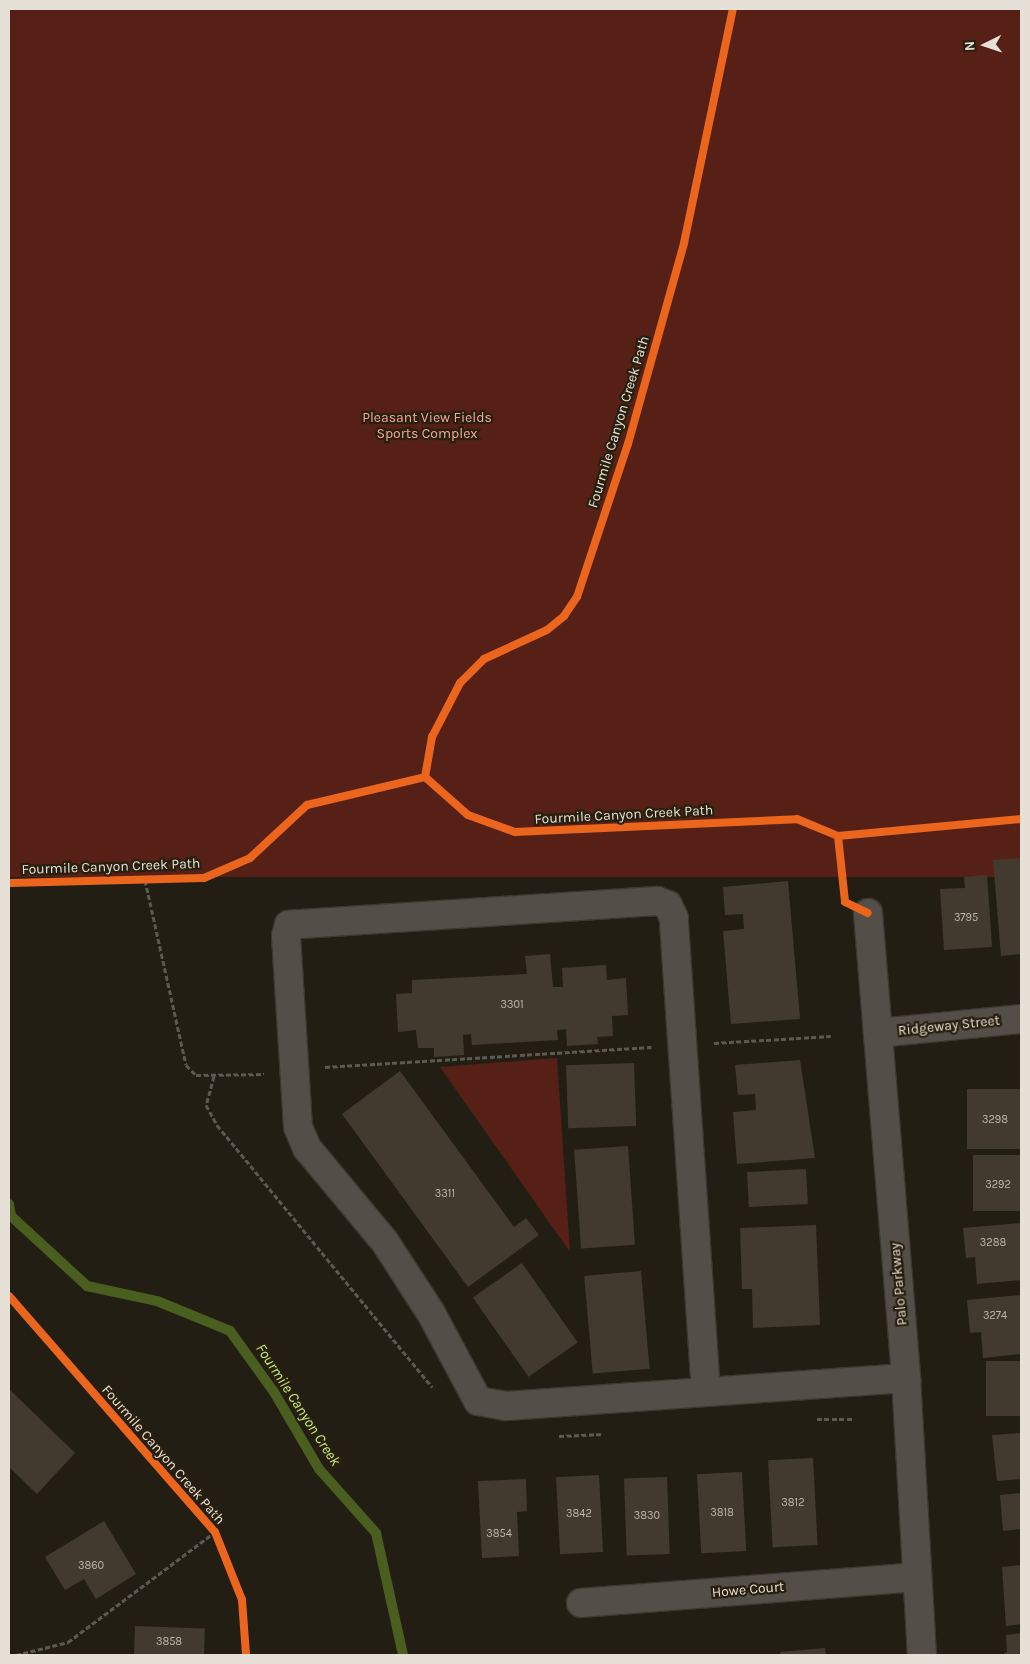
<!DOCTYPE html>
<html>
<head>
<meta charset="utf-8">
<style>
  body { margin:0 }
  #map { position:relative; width:1030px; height:1664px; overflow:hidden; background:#231e14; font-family:Karla,sans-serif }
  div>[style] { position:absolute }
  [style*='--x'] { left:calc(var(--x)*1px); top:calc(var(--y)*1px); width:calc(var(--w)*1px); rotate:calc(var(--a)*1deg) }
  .green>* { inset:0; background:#572016; transform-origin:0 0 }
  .stream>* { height:10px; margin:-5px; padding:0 5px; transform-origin:5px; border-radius:5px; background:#495e1f }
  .building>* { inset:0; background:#433a2f; transform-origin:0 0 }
  .path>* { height:3px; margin-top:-1.5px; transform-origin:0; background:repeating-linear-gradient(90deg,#5c5852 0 5px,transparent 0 7.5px) }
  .roads { filter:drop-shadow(1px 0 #3c3730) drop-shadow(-1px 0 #3c3730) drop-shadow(0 1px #3c3730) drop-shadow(0 -1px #3c3730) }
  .minor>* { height:28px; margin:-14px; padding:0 14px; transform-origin:14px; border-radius:14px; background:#534f48 }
  .cycleway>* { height:8px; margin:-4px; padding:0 4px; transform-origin:4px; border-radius:4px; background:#eb651d }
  span { translate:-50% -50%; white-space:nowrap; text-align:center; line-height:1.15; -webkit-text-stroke:4.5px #291f0e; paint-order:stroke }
  .number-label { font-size:11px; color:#beb6ac }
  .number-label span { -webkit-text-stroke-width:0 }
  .park-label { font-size:14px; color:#f3a899 }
  .street-label { font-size:14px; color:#e7e0d6 }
  .water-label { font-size:15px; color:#c4ef7a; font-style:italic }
  .frame { position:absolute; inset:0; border:10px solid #e7e0d6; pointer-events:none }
  .north { position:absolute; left:960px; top:20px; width:50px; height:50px; -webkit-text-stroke:4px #291f0e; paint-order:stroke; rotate:266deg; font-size:14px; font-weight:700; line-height:20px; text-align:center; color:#e7e0d6 }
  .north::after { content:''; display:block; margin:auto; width:18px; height:22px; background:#e7e0d6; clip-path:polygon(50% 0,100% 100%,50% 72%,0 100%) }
</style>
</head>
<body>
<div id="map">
  <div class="green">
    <div style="left:9px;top:9px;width:1012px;height:868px"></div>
    <div style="clip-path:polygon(557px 1058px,562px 1133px,570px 1252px,440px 1067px)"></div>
  </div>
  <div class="stream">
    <div style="--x:9;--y:1204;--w:12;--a:81"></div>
    <div style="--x:11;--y:1216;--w:103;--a:42.6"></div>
    <div style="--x:87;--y:1286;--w:72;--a:12.1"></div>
    <div style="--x:157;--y:1301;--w:79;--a:22.3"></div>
    <div style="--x:230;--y:1331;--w:75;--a:54.2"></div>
    <div style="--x:274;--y:1392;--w:89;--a:59.7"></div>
    <div style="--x:319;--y:1469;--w:86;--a:48.3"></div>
    <div style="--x:376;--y:1533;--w:125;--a:77.5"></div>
  </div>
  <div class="building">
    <div style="clip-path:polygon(1021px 858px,1021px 954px,1001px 956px,993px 860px)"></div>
    <div style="clip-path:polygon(987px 875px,992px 947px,944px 950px,940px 889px,965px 888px,964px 877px)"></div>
    <div style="clip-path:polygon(788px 881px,800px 1019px,731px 1024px,723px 931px,744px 929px,743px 914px,725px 915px,723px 887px)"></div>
    <div style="clip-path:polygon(550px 954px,553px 987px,563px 987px,562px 968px,606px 965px,607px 980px,626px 978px,628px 1015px,612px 1016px,613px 1036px,597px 1037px,598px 1044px,567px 1046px,566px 1029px,557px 1030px,558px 1040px,472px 1045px,471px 1034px,463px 1035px,464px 1055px,434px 1057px,434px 1048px,418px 1048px,416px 1030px,398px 1032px,396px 994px,412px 993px,412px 980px,527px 974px,525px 956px)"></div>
    <div style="clip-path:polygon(800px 1060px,815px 1158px,737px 1164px,733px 1112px,756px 1110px,755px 1094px,738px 1095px,735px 1065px)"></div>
    <div style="left:634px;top:1063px;width:63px;height:68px;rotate:88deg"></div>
    <div style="clip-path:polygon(400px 1071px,514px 1227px,526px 1218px,539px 1235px,468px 1287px,342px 1114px)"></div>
    <div style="left:1021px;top:1089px;width:60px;height:54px;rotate:90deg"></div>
    <div style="left:628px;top:1146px;width:99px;height:54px;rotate:86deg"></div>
    <div style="left:1021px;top:1155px;width:56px;height:48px;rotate:90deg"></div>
    <div style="left:806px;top:1169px;width:35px;height:59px;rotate:87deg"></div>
    <div style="clip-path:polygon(1021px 1223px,1021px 1280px,977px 1284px,975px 1257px,966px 1258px,963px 1228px)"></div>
    <div style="clip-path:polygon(816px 1225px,820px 1325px,753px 1328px,752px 1289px,742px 1289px,740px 1228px)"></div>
    <div style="left:522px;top:1263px;width:97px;height:60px;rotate:55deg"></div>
    <div style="left:641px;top:1271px;width:98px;height:57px;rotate:85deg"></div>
    <div style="clip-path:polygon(1021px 1295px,1021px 1354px,983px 1358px,981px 1332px,970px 1333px,967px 1300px)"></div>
    <div style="left:1021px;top:1361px;width:55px;height:35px;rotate:90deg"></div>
    <div style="clip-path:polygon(9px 1389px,75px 1453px,37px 1494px,9px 1467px)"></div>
    <div style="clip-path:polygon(1021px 1433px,1021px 1479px,997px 1481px,992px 1435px)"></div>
    <div style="left:813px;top:1458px;width:87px;height:45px;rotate:87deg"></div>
    <div style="left:742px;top:1472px;width:79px;height:45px;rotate:87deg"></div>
    <div style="left:599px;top:1475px;width:77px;height:43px;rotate:87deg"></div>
    <div style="left:667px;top:1477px;width:77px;height:43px;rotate:88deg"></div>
    <div style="clip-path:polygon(526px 1479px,527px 1511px,517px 1512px,519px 1556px,482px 1558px,478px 1481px)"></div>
    <div style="clip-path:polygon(1021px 1493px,1021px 1529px,1003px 1531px,1000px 1495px)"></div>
    <div style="clip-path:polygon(104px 1521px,136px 1574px,96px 1599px,84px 1579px,65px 1590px,45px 1557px)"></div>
    <div style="clip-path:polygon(1021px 1565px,1021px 1624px,1006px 1626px,1002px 1567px)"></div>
    <div style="left:135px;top:1626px;width:70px;height:29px;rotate:2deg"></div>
    <div style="clip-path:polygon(1021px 1633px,1021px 1655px,1002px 1655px,1007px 1652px,1006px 1635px)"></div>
    <div style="clip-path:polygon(825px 1648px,826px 1655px,781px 1655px,780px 1652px)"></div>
  </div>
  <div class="path">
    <div style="--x:145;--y:880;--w:189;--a:77.5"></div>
    <div style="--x:186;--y:1065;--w:14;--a:45"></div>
    <div style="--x:196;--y:1075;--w:68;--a:-0.8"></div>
    <div style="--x:714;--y:1043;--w:117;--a:-3.4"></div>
    <div style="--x:325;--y:1067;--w:327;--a:-3.5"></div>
    <div style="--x:214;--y:1076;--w:30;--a:105"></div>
    <div style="--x:206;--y:1105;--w:23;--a:61"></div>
    <div style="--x:217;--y:1125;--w:339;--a:50.6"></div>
    <div style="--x:817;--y:1419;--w:37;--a:0"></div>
    <div style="--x:559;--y:1436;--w:45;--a:-2.5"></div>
    <div style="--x:16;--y:1655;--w:54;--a:-14"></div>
    <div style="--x:68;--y:1642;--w:184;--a:-36.8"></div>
  </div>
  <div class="roads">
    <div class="minor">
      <div style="--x:868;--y:913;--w:467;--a:85.3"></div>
      <div style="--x:906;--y:1378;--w:277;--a:86.7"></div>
      <div style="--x:878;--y:1033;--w:144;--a:-5.6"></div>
      <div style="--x:706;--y:1392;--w:475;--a:-93.9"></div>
      <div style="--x:674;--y:918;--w:14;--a:-115"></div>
      <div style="--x:668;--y:905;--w:12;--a:-160"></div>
      <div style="--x:657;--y:901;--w:369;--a:176.3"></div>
      <div style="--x:289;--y:925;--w:11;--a:105"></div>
      <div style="--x:286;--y:936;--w:191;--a:86.4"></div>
      <div style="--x:298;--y:1127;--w:23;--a:67"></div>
      <div style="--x:307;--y:1148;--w:122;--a:50.3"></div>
      <div style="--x:385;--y:1242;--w:85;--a:57.1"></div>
      <div style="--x:431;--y:1313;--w:100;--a:61.9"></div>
      <div style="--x:478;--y:1401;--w:28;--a:10"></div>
      <div style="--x:506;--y:1406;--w:401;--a:-4"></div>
      <div style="--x:581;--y:1603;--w:336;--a:-4.4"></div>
    </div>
  </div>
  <div class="cycleway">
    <div style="--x:425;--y:777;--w:57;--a:41.5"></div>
    <div style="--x:468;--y:815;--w:50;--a:19.9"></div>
    <div style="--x:515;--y:832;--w:282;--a:-2.6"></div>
    <div style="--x:797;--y:819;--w:44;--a:22.5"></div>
    <div style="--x:838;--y:836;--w:66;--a:83.9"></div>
    <div style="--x:845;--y:902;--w:25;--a:26"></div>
    <div style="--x:838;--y:836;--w:184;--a:-5.3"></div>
    <div style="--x:9;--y:883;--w:195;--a:-1.5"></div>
    <div style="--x:204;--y:878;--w:50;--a:-23.5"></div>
    <div style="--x:250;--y:858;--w:78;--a:-42.9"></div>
    <div style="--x:307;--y:805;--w:121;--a:-13.3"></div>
    <div style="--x:425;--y:777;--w:41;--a:-80.1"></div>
    <div style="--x:432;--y:737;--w:61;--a:-62.6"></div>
    <div style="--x:460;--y:683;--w:34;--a:-45"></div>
    <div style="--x:484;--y:659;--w:69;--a:-24.7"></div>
    <div style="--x:547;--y:630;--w:22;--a:-39"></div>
    <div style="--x:564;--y:616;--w:23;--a:-56"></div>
    <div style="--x:577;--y:597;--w:161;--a:-71.6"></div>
    <div style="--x:628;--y:444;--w:209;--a:-74.4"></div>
    <div style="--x:684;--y:243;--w:239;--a:-78.2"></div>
    <div style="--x:9;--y:1296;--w:313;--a:48.9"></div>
    <div style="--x:215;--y:1532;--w:73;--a:68.3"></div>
    <div style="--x:242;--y:1600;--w:55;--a:85.8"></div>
  </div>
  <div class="number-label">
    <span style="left:966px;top:918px">3795</span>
    <span style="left:512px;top:1005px">3301</span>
    <span style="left:995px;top:1120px">3298</span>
    <span style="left:998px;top:1185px">3292</span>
    <span style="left:445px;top:1194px">3311</span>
    <span style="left:993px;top:1243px">3288</span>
    <span style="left:995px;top:1316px">3274</span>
    <span style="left:793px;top:1503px">3812</span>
    <span style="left:722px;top:1513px">3818</span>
    <span style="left:579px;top:1514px">3842</span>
    <span style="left:647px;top:1516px">3830</span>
    <span style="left:499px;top:1534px">3854</span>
    <span style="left:91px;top:1566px">3860</span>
    <span style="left:169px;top:1642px">3858</span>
  </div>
  <div class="park-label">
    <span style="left:427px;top:426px">Pleasant View Fields<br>Sports Complex</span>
  </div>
  <div class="street-label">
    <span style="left:619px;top:422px;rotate:-73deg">Fourmile Canyon Creek Path</span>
    <span style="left:624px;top:815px;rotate:-3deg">Fourmile Canyon Creek Path</span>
    <span style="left:111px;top:867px;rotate:-2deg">Fourmile Canyon Creek Path</span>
    <span style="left:949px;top:1026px;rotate:-6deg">Ridgeway Street</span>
    <span style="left:899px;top:1284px;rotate:-95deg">Palo Parkway</span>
    <span style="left:163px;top:1455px;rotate:49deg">Fourmile Canyon Creek Path</span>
    <span style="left:748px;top:1590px;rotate:-5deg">Howe Court</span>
  </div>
  <div class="water-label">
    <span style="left:298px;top:1405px;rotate:57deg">Fourmile Canyon Creek</span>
  </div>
  <div class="frame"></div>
  <div class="north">N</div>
</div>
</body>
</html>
